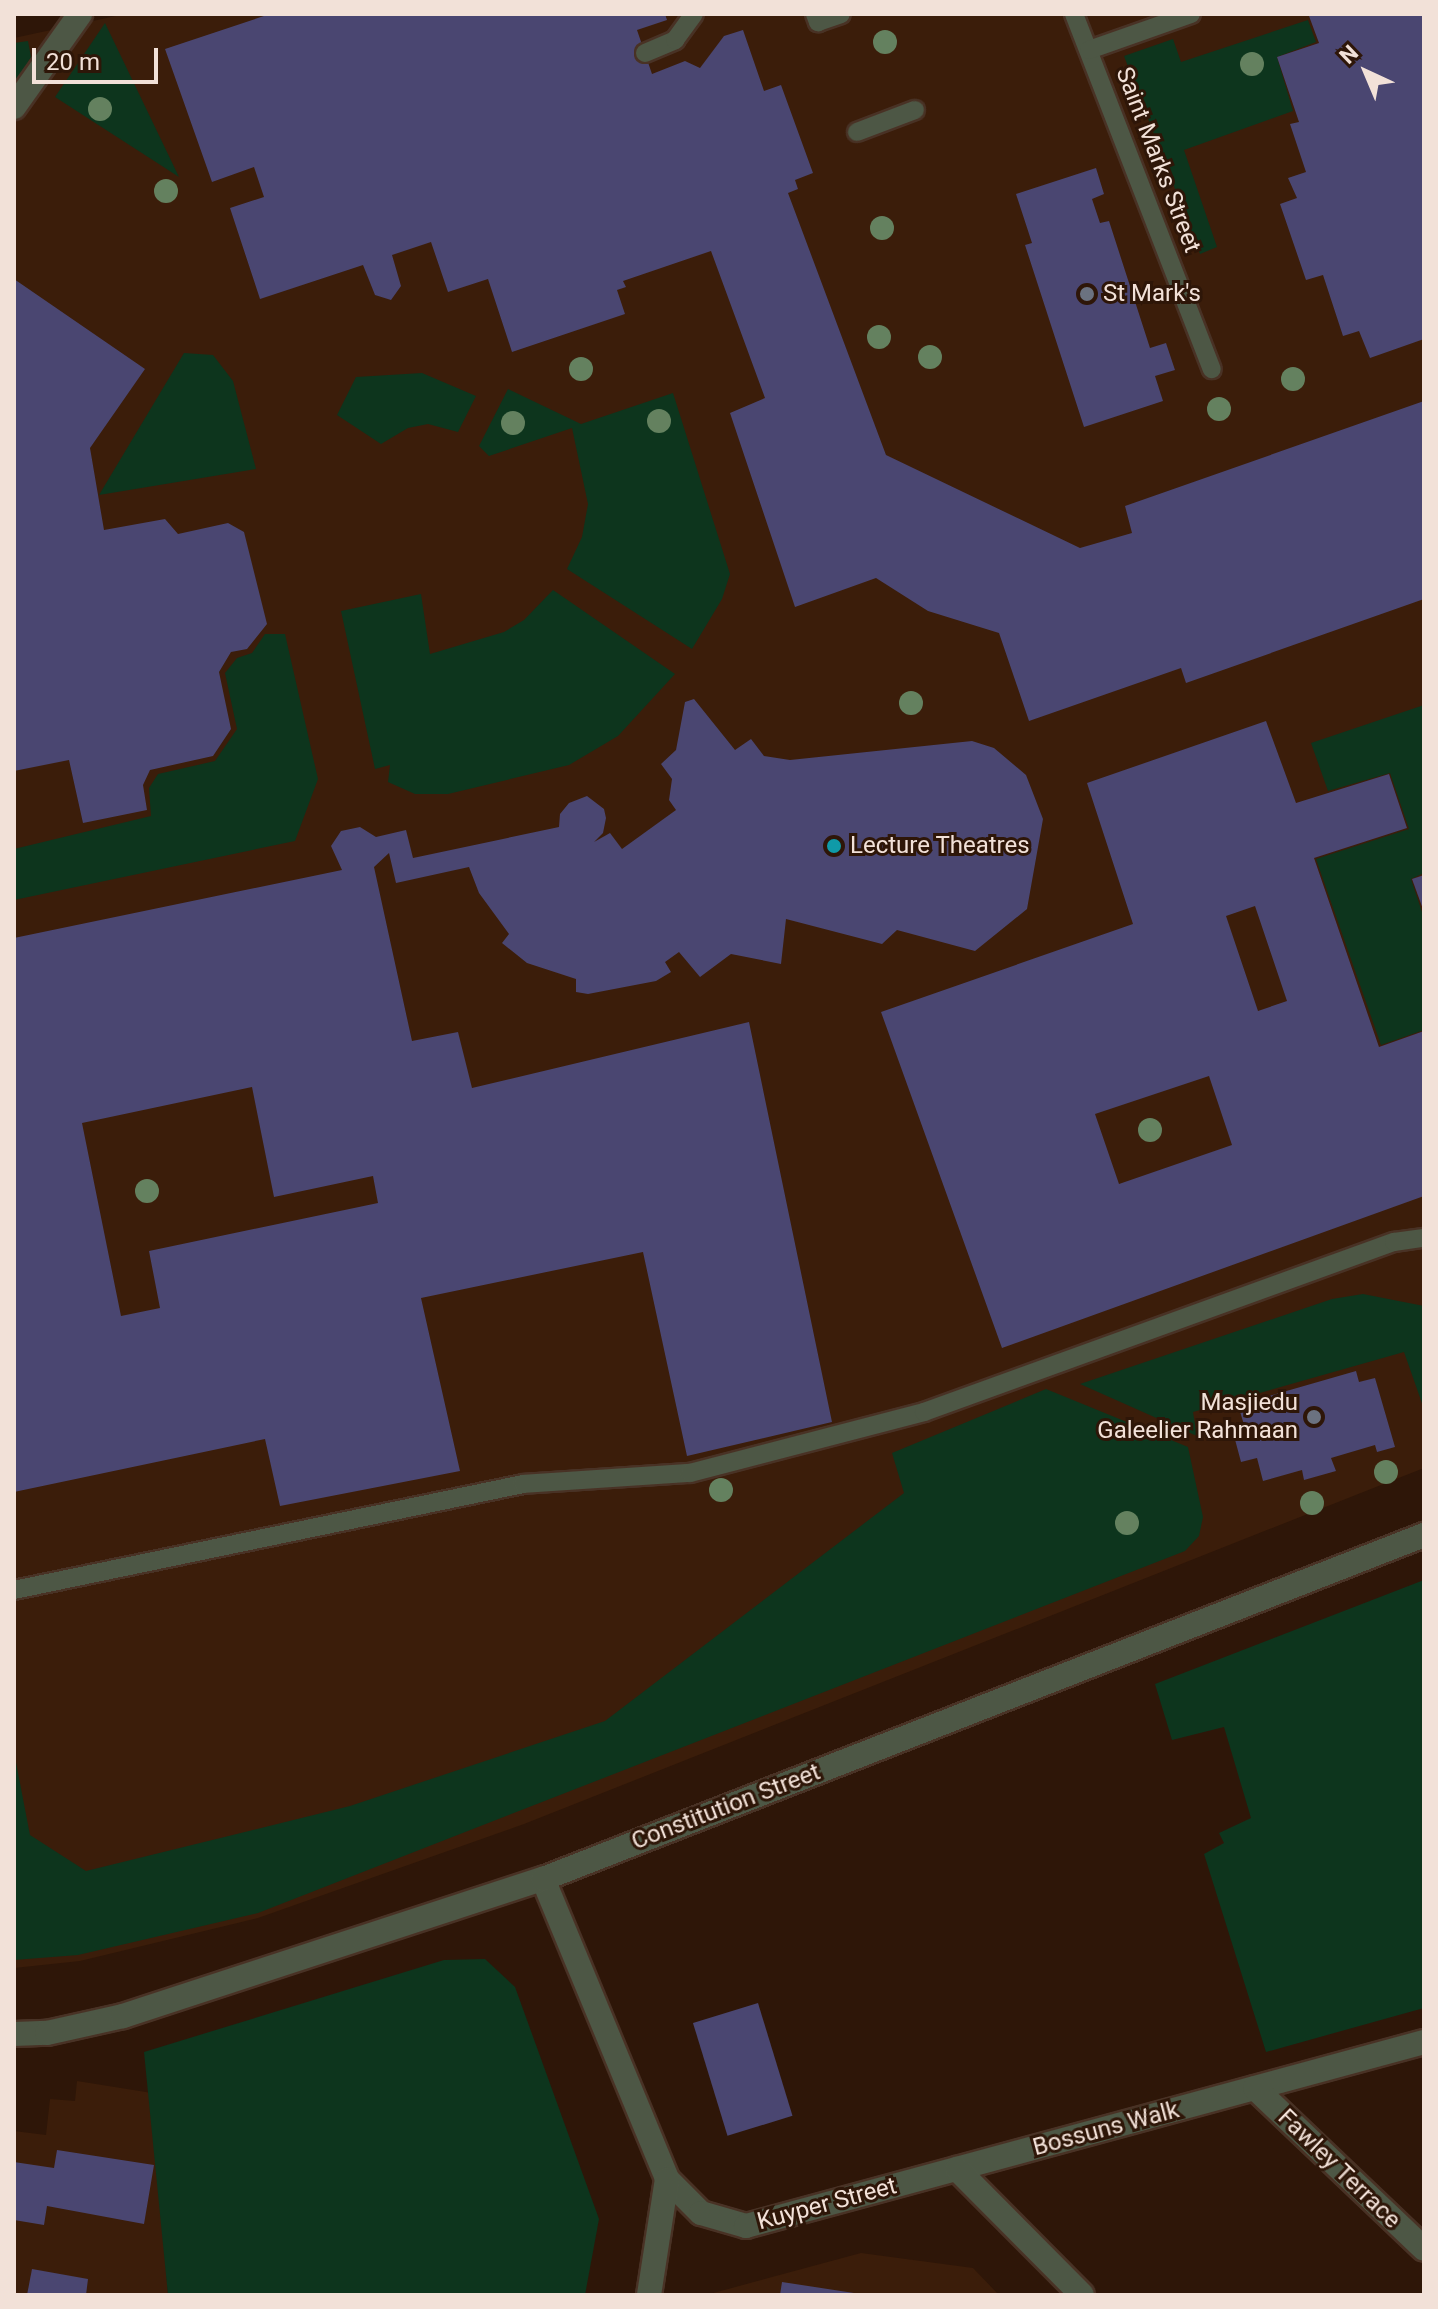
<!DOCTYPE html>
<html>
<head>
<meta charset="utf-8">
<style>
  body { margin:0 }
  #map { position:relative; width:1438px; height:2309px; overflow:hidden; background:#2e1608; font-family:Roboto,sans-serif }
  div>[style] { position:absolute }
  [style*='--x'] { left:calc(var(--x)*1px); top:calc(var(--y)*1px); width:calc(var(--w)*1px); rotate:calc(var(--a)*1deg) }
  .built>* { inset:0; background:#3b1d0a }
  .green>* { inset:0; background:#0d351d }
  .building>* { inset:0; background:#4a4671; transform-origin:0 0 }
  .roads { filter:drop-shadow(2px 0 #493225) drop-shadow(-2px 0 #493225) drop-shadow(0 2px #493225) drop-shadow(0 -2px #493225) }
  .lane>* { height:18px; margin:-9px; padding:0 9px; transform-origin:9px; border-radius:9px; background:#4d5745 }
  .street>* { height:24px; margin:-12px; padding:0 12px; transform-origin:12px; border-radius:12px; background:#4d5745 }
  .trees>* { width:24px; height:24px; margin:-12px; border-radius:50%; background:#64815f }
  .dots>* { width:22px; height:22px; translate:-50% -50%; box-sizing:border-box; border:4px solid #2e1608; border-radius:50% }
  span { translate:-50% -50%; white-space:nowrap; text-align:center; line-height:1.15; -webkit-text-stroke:6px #2e1608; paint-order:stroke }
  .street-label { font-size:24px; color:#f2e1d8 }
  .poi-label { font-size:24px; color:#f2e1d8 }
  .left { translate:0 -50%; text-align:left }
  .right { translate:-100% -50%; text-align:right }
  .frame { position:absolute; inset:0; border:16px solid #f2e1d8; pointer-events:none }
  .north { position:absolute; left:1326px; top:32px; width:80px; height:80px; -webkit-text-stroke:6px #2e1608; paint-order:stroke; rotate:316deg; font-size:22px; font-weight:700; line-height:32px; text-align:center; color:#f2e1d8 }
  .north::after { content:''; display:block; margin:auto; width:28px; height:36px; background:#f2e1d8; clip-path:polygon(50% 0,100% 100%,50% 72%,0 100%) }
  .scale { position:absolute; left:32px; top:48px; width:126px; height:36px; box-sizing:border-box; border:4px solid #f2e1d8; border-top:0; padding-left:10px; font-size:24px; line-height:28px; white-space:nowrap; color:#f2e1d8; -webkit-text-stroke:6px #2e1608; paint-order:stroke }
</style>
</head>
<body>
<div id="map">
  <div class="built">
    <div style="clip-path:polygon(125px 14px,1424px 14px,1424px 1468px,524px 1824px,258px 1918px,80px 1961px,14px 1968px,14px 38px)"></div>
    <div style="clip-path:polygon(77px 2081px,152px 2093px,168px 2295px,14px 2295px,14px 2131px,46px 2135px,50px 2099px,75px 2101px)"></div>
    <div style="clip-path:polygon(861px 2253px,973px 2268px,999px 2295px,706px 2295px)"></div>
  </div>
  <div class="green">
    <div style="clip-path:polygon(1308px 20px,1316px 42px,1277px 57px,1293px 111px,1184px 150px,1217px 247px,1200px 254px,1124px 56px,1173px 39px,1181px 62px)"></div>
    <div style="clip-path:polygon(105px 23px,179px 177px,55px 97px)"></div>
    <div style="clip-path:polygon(28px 41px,31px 57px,14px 86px,14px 43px)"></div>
    <div style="clip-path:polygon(184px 353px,213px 355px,233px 381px,256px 469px,99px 495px)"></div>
    <div style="clip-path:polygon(422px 373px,476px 396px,458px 432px,428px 424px,408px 428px,381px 444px,337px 415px,356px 377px)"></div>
    <div style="clip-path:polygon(508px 389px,581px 424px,673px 393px,730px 574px,722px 599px,692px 649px,567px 569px,582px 537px,588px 504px,572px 428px,489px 456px,479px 446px)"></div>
    <div style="clip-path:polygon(553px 590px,675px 674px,618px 736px,569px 765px,448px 794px,415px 794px,388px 782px,390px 765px,375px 769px,341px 611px,421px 594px,430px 654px,504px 632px,524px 620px)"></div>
    <div style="clip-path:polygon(265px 634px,285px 634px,318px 779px,295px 841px,14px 900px,14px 849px,151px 816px,149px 788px,158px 774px,215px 761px,237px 729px,225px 673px,237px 658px,252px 653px)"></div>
    <div style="clip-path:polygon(1424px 705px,1424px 873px,1411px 879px,1424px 918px,1424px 1030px,1381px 1045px,1316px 859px,1409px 829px,1390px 773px,1328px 791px,1311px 743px)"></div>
    <div style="clip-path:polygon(1363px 1294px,1424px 1306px,1424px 1409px,1404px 1352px,1193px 1412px,1197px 1436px,1080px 1384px,1332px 1299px)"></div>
    <div style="clip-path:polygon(1046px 1389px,1188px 1447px,1203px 1517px,1199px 1536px,1185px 1551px,258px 1913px,78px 1955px,14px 1960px,14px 1752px,30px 1835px,86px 1871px,350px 1806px,605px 1721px,904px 1493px,892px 1453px)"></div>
    <div style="clip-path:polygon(1424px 1580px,1424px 2008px,1266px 2052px,1204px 1854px,1224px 1843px,1219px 1833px,1251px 1818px,1224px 1727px,1172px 1740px,1155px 1684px)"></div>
    <div style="clip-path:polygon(485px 1959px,515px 1987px,599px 2219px,585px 2295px,168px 2295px,144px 2052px,444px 1960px)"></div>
  </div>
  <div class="building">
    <div style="clip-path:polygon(270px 14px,665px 14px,667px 20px,637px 30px,652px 74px,685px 61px,700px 68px,724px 36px,743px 30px,764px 91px,781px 85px,813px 173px,795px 180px,798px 189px,788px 193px,886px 455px,1080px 548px,1132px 533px,1125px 506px,1424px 401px,1424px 599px,1186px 683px,1181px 668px,1029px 721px,999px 633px,928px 611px,876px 578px,795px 607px,730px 413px,765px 398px,711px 251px,623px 281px,626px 287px,617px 290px,625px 314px,512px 352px,488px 279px,448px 292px,431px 242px,392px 255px,401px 286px,391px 300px,375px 295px,363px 265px,260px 299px,230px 208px,264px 197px,254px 167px,212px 182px,165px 49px)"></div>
    <div style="clip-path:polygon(1315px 14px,1424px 14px,1424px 339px,1370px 358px,1359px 331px,1343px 336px,1323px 275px,1306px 280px,1280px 204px,1297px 198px,1288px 178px,1306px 172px,1290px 124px,1299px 122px,1277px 57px,1319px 43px,1309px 16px)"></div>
    <div style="clip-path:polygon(1096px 168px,1104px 194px,1092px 199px,1100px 223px,1109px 221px,1150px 348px,1166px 343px,1175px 370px,1155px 376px,1163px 401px,1084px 427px,1025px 245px,1032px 243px,1016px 194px)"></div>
    <div style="clip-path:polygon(14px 279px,145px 369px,90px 448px,104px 530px,165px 519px,178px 534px,228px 523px,244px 532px,267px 624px,247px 649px,231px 652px,219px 672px,231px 729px,213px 756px,150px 770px,143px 785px,147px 810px,83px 823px,69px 760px,14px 771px)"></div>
    <div style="clip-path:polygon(evenodd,694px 699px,735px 750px,751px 739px,764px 756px,790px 760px,972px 741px,994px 748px,1026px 775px,1043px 819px,1027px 909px,975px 951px,897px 930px,882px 944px,786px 919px,781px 964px,731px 954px,700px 977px,679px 952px,665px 962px,671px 972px,656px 981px,588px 994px,576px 992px,576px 979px,527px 963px,502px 943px,509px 934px,479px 893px,469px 867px,396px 883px,389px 853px,374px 867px,412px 1041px,458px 1032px,472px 1088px,749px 1022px,832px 1422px,687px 1456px,643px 1252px,421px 1298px,460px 1471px,280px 1506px,265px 1439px,14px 1492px,14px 938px,342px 870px,331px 846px,341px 831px,360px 827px,376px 837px,406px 830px,413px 858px,559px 827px,560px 814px,569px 803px,587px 796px,604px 809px,606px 818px,603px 833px,594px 842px,610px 833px,622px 849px,676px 810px,669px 800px,672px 779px,661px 764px,676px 750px,685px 702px,694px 699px,252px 1087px,274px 1197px,373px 1176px,378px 1203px,149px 1251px,160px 1308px,121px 1316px,82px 1123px,252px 1087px)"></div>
    <div style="clip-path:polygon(evenodd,1266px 721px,1296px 803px,1389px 774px,1407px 828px,1314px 858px,1379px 1047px,1424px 1031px,1424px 1196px,1002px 1348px,881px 1012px,1133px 924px,1087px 783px,1266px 721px,1255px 906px,1287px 1001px,1258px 1011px,1226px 916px,1255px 906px,1266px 721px,1209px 1076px,1232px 1145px,1119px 1184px,1095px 1114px,1209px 1076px)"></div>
    <div style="clip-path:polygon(1424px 875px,1424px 912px,1412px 879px)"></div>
    <div style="clip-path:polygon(1356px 1371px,1359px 1382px,1375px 1378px,1395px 1447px,1377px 1452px,1375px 1445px,1331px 1458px,1336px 1471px,1304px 1480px,1302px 1470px,1263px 1481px,1257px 1458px,1241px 1462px,1233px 1432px,1245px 1428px,1238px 1405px)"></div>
    <div style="left:758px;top:2003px;width:118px;height:68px;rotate:73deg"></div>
    <div style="clip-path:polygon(57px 2150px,154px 2165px,144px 2224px,47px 2206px,44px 2225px,14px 2220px,14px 2162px,54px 2168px)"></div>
    <div style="clip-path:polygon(32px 2269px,88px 2279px,86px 2295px,27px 2295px)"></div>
    <div style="clip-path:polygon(782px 2282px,854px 2293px,854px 2295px,780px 2295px)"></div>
  </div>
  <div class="roads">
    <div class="lane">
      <div style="--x:815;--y:14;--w:9;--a:69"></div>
      <div style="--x:818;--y:22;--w:24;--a:-19"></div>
      <div style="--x:1074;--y:14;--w:381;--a:68.8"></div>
      <div style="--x:1089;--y:50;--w:108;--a:-19.4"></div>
      <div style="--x:645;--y:53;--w:33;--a:-23"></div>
      <div style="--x:675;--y:40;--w:32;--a:-54"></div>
      <div style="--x:857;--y:132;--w:62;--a:-20.8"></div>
      <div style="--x:14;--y:1590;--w:520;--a:-11.76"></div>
      <div style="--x:523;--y:1484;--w:167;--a:-3.8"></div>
      <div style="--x:690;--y:1473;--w:242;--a:-14.6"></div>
      <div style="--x:924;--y:1412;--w:500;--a:-19.9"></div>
      <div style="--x:1394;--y:1242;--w:30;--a:-8"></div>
    </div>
    <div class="street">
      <div style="--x:14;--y:107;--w:114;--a:-54.6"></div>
      <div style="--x:543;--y:1879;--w:325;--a:67.5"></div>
      <div style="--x:667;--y:2179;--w:48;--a:45"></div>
      <div style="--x:701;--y:2213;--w:47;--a:16.1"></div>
      <div style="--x:746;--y:2226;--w:703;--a:-15.18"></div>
      <div style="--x:14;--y:2034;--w:33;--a:-2"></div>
      <div style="--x:47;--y:2033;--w:78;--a:-12.6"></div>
      <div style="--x:123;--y:2016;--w:442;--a:-18.1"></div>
      <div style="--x:543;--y:1879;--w:946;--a:-21.33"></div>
      <div style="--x:1255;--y:2088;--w:233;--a:43.6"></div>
      <div style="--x:957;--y:2169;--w:177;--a:45.2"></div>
      <div style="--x:649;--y:2295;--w:117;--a:-81.2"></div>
    </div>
  </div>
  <div class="trees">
    <div style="left:885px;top:42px"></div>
    <div style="left:1252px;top:64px"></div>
    <div style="left:100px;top:109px"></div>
    <div style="left:166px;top:191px"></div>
    <div style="left:882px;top:228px"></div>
    <div style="left:879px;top:337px"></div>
    <div style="left:930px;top:357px"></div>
    <div style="left:581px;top:369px"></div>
    <div style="left:1293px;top:379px"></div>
    <div style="left:1219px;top:409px"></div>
    <div style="left:659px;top:421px"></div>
    <div style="left:513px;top:423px"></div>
    <div style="left:911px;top:703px"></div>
    <div style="left:1150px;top:1130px"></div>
    <div style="left:147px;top:1191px"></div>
    <div style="left:1386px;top:1472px"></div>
    <div style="left:721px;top:1490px"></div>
    <div style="left:1312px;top:1503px"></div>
    <div style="left:1127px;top:1523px"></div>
  </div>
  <div class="dots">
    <div style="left:1087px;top:294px;background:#6b7280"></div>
    <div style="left:834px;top:846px;background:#0f9aa8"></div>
    <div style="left:1314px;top:1417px;background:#6b7280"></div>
  </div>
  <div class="street-label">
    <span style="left:1158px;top:160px;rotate:69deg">Saint Marks Street</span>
    <span style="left:726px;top:1807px;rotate:-21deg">Constitution Street</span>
    <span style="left:1106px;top:2129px;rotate:-15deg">Bossuns Walk</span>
    <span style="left:1339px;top:2169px;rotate:44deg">Fawley Terrace</span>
    <span style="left:827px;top:2204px;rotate:-15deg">Kuyper Street</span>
  </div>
  <div class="poi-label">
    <span class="left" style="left:1103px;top:294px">St Mark's</span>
    <span class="left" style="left:850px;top:846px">Lecture Theatres</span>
    <span class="right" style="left:1298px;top:1417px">Masjiedu<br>Galeelier Rahmaan</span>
  </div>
  <div class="frame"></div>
  <div class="north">N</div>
  <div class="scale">20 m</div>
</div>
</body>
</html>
